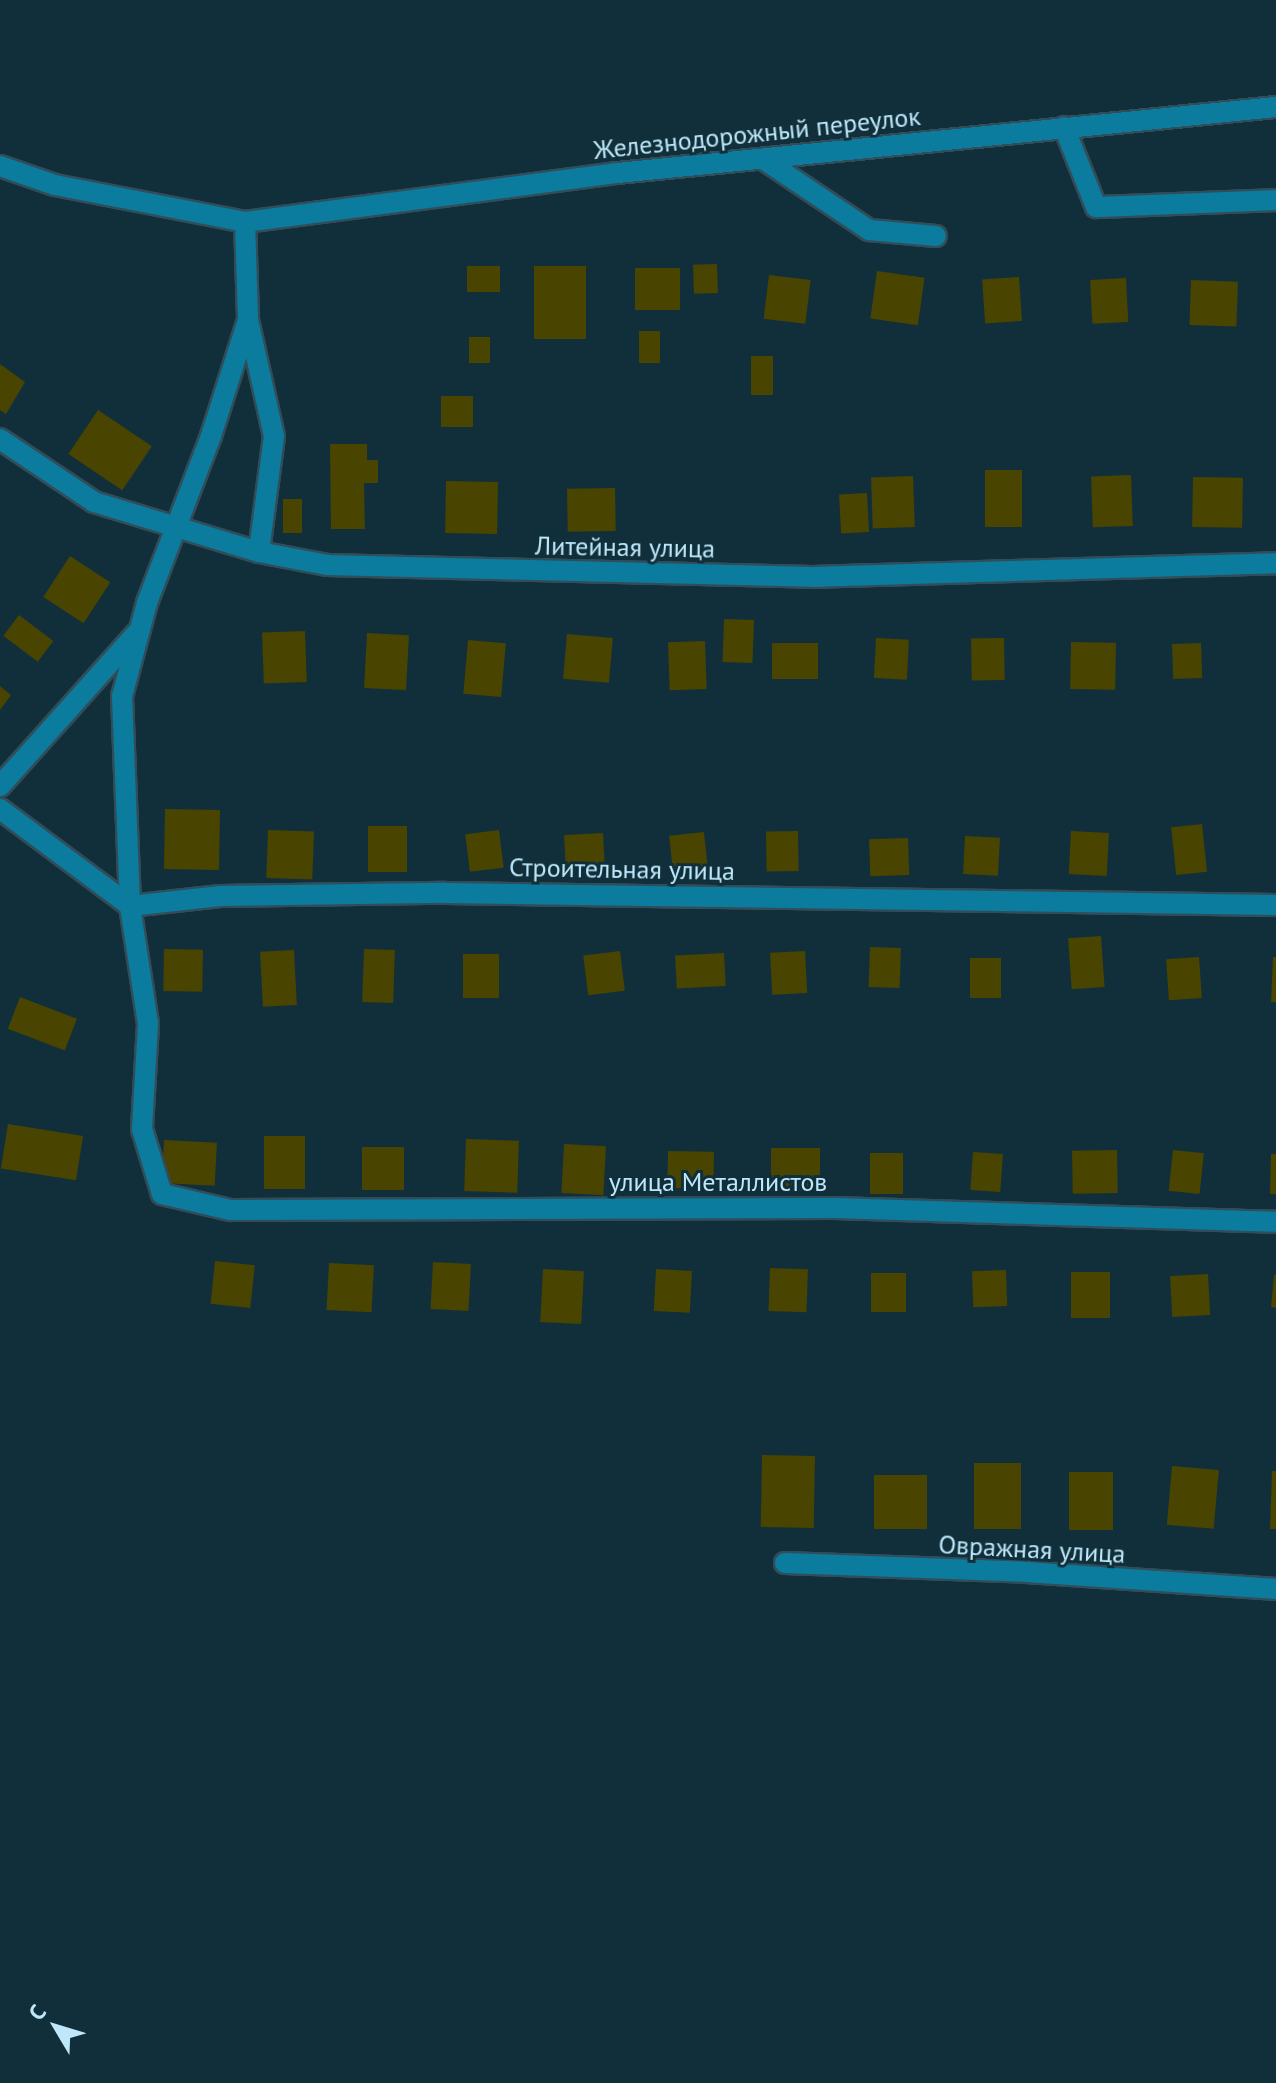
<!DOCTYPE html>
<html>
<head>
<meta charset="utf-8">
<style>
  body { margin:0 }
  #map { position:relative; width:1276px; height:2083px; overflow:hidden; background:#112f3a; font-family:"PT Sans",sans-serif }
  div>[style] { position:absolute }
  [style*='--x'] { left:calc(var(--x)*1px); top:calc(var(--y)*1px); width:calc(var(--w)*1px); rotate:calc(var(--a)*1deg) }
  .building>* { inset:0; background:#494400; transform-origin:0 0 }
  .roads { filter:drop-shadow(2px 0 #314d59) drop-shadow(-2px 0 #314d59) drop-shadow(0 2px #314d59) drop-shadow(0 -2px #314d59) }
  .minor>* { height:20px; margin:-10px; padding:0 10px; transform-origin:10px; border-radius:10px; background:#0b7c9d }
  span { translate:-50% -50%; white-space:nowrap; text-align:center; line-height:1.15; -webkit-text-stroke:6px #112f3a; paint-order:stroke }
  .street-label { font-size:26px; color:#bee8fa }
  .north { position:absolute; left:16px; top:1987px; width:80px; height:80px; -webkit-text-stroke:6px #112f3a; paint-order:stroke; rotate:308deg; font-size:22px; font-weight:700; line-height:32px; text-align:center; color:#bee8fa }
  .north::after { content:''; display:block; margin:auto; width:28px; height:36px; background:#bee8fa; clip-path:polygon(50% 0,100% 100%,50% 72%,0 100%) }
</style>
</head>
<body>
<div id="map">
  <div class="building">
    <div style="left:717px;top:264px;width:29px;height:24px;rotate:88deg"></div>
    <div style="left:467px;top:266px;width:33px;height:26px"></div>
    <div style="left:534px;top:266px;width:52px;height:73px"></div>
    <div style="left:680px;top:268px;width:42px;height:45px;rotate:90deg"></div>
    <div style="left:877px;top:271px;width:48px;height:48px;rotate:8deg"></div>
    <div style="left:769px;top:275px;width:42px;height:44px;rotate:7deg"></div>
    <div style="left:1019px;top:277px;width:44px;height:37px;rotate:86deg"></div>
    <div style="left:1126px;top:278px;width:44px;height:36px;rotate:87deg"></div>
    <div style="left:1191px;top:280px;width:47px;height:45px;rotate:2deg"></div>
    <div style="left:639px;top:331px;width:21px;height:32px"></div>
    <div style="left:469px;top:337px;width:21px;height:26px"></div>
    <div style="left:751px;top:356px;width:22px;height:39px"></div>
    <div style="clip-path:polygon(0 364px,25px 382px,6px 414px,0 410px)"></div>
    <div style="left:441px;top:396px;width:32px;height:31px"></div>
    <div style="left:98px;top:410px;width:65px;height:53px;rotate:34deg"></div>
    <div style="clip-path:polygon(330px 444px,367px 444px,367px 460px,378px 460px,378px 483px,364px 483px,365px 529px,331px 529px)"></div>
    <div style="left:985px;top:470px;width:37px;height:57px"></div>
    <div style="left:1131px;top:475px;width:51px;height:40px;rotate:88deg"></div>
    <div style="left:913px;top:476px;width:51px;height:42px;rotate:88deg"></div>
    <div style="left:1193px;top:477px;width:50px;height:50px;rotate:1deg"></div>
    <div style="left:446px;top:481px;width:52px;height:52px;rotate:1deg"></div>
    <div style="left:615px;top:488px;width:43px;height:48px;rotate:89deg"></div>
    <div style="left:867px;top:493px;width:39px;height:28px;rotate:87deg"></div>
    <div style="left:283px;top:499px;width:19px;height:34px"></div>
    <div style="left:70px;top:556px;width:48px;height:49px;rotate:33deg"></div>
    <div style="left:19px;top:615px;width:43px;height:26px;rotate:37deg"></div>
    <div style="left:724px;top:619px;width:30px;height:43px;rotate:2deg"></div>
    <div style="left:305px;top:631px;width:51px;height:43px;rotate:88deg"></div>
    <div style="left:367px;top:633px;width:42px;height:55px;rotate:3deg"></div>
    <div style="left:567px;top:634px;width:46px;height:45px;rotate:5deg"></div>
    <div style="left:876px;top:638px;width:33px;height:40px;rotate:3deg"></div>
    <div style="left:1004px;top:638px;width:42px;height:33px;rotate:89deg"></div>
    <div style="left:468px;top:640px;width:38px;height:54px;rotate:5deg"></div>
    <div style="left:705px;top:641px;width:48px;height:37px;rotate:88deg"></div>
    <div style="left:1071px;top:642px;width:45px;height:47px;rotate:1deg"></div>
    <div style="left:772px;top:643px;width:46px;height:36px"></div>
    <div style="left:1201px;top:643px;width:35px;height:29px;rotate:88deg"></div>
    <div style="clip-path:polygon(0 686px,11px 695px,0 710px)"></div>
    <div style="left:165px;top:809px;width:55px;height:60px;rotate:1deg"></div>
    <div style="left:1202px;top:824px;width:48px;height:31px;rotate:84deg"></div>
    <div style="left:407px;top:826px;width:46px;height:39px;rotate:90deg"></div>
    <div style="left:268px;top:830px;width:46px;height:48px;rotate:2deg"></div>
    <div style="left:499px;top:830px;width:38px;height:34px;rotate:83deg"></div>
    <div style="left:798px;top:831px;width:40px;height:32px;rotate:89deg"></div>
    <div style="left:1071px;top:831px;width:38px;height:43px;rotate:3deg"></div>
    <div style="left:704px;top:832px;width:39px;height:35px;rotate:84deg"></div>
    <div style="left:603px;top:833px;width:38px;height:39px;rotate:87deg"></div>
    <div style="left:965px;top:836px;width:35px;height:38px;rotate:3deg"></div>
    <div style="left:908px;top:838px;width:37px;height:39px;rotate:88deg"></div>
    <div style="left:1101px;top:936px;width:51px;height:33px;rotate:86deg"></div>
    <div style="left:870px;top:947px;width:31px;height:40px;rotate:2deg"></div>
    <div style="left:164px;top:949px;width:39px;height:42px;rotate:1deg"></div>
    <div style="left:364px;top:949px;width:31px;height:53px;rotate:2deg"></div>
    <div style="left:294px;top:950px;width:55px;height:34px;rotate:87deg"></div>
    <div style="left:620px;top:951px;width:40px;height:37px;rotate:83deg"></div>
    <div style="left:805px;top:951px;width:42px;height:35px;rotate:87deg"></div>
    <div style="left:724px;top:953px;width:33px;height:49px;rotate:87deg"></div>
    <div style="left:463px;top:954px;width:36px;height:44px"></div>
    <div style="left:1199px;top:957px;width:41px;height:33px;rotate:86deg"></div>
    <div style="clip-path:polygon(1273px 957px,1276px 957px,1276px 1002px,1271px 1002px)"></div>
    <div style="left:970px;top:958px;width:31px;height:40px"></div>
    <div style="left:20px;top:997px;width:61px;height:34px;rotate:21deg"></div>
    <div style="left:8px;top:1124px;width:76px;height:45px;rotate:9deg"></div>
    <div style="left:264px;top:1136px;width:41px;height:53px"></div>
    <div style="left:466px;top:1139px;width:53px;height:52px;rotate:2deg"></div>
    <div style="left:164px;top:1140px;width:53px;height:43px;rotate:3deg"></div>
    <div style="left:564px;top:1144px;width:42px;height:49px;rotate:3deg"></div>
    <div style="left:362px;top:1147px;width:42px;height:43px"></div>
    <div style="left:771px;top:1148px;width:49px;height:43px"></div>
    <div style="left:1117px;top:1150px;width:43px;height:45px;rotate:89deg"></div>
    <div style="left:1173px;top:1150px;width:31px;height:41px;rotate:6deg"></div>
    <div style="left:668px;top:1151px;width:46px;height:37px;rotate:1deg"></div>
    <div style="left:973px;top:1152px;width:30px;height:38px;rotate:4deg"></div>
    <div style="left:903px;top:1153px;width:41px;height:33px;rotate:90deg"></div>
    <div style="clip-path:polygon(1271px 1154px,1276px 1154px,1276px 1194px,1270px 1194px)"></div>
    <div style="left:215px;top:1261px;width:40px;height:43px;rotate:6deg"></div>
    <div style="left:433px;top:1262px;width:38px;height:47px;rotate:3deg"></div>
    <div style="left:329px;top:1263px;width:45px;height:47px;rotate:3deg"></div>
    <div style="left:770px;top:1268px;width:38px;height:43px;rotate:2deg"></div>
    <div style="left:543px;top:1269px;width:41px;height:53px;rotate:3deg"></div>
    <div style="left:656px;top:1269px;width:36px;height:42px;rotate:3deg"></div>
    <div style="left:1006px;top:1270px;width:36px;height:34px;rotate:88deg"></div>
    <div style="left:1110px;top:1272px;width:46px;height:39px;rotate:90deg"></div>
    <div style="left:871px;top:1273px;width:35px;height:39px"></div>
    <div style="left:1208px;top:1274px;width:41px;height:38px;rotate:87deg"></div>
    <div style="clip-path:polygon(1274px 1275px,1276px 1275px,1276px 1308px,1271px 1307px)"></div>
    <div style="left:762px;top:1455px;width:53px;height:72px;rotate:1deg"></div>
    <div style="left:974px;top:1463px;width:47px;height:66px"></div>
    <div style="left:1172px;top:1466px;width:47px;height:59px;rotate:5deg"></div>
    <div style="clip-path:polygon(1272px 1471px,1276px 1471px,1276px 1529px,1270px 1529px)"></div>
    <div style="left:1069px;top:1472px;width:44px;height:58px"></div>
    <div style="left:874px;top:1475px;width:53px;height:54px"></div>
  </div>
  <div class="roads">
    <div class="minor">
      <div style="--x:1064;--y:127;--w:86;--a:68.2"></div>
      <div style="--x:1096;--y:207;--w:180;--a:-2.2"></div>
      <div style="--x:763;--y:159;--w:128;--a:33.8"></div>
      <div style="--x:869;--y:230;--w:67;--a:5.1"></div>
      <div style="--x:0;--y:166;--w:58;--a:19.1"></div>
      <div style="--x:55;--y:185;--w:194;--a:11"></div>
      <div style="--x:245;--y:222;--w:376;--a:-7.5"></div>
      <div style="--x:618;--y:173;--w:661;--a:-5.73"></div>
      <div style="--x:245;--y:222;--w:98;--a:88.2"></div>
      <div style="--x:248;--y:320;--w:119;--a:77.4"></div>
      <div style="--x:274;--y:436;--w:117;--a:97.4"></div>
      <div style="--x:248;--y:320;--w:122;--a:107.7"></div>
      <div style="--x:211;--y:436;--w:179;--a:111"></div>
      <div style="--x:147;--y:603;--w:96;--a:105"></div>
      <div style="--x:122;--y:696;--w:210;--a:87.8"></div>
      <div style="--x:130;--y:906;--w:119;--a:81.3"></div>
      <div style="--x:148;--y:1024;--w:105;--a:93.3"></div>
      <div style="--x:142;--y:1129;--w:68;--a:72.9"></div>
      <div style="--x:162;--y:1194;--w:70;--a:13.2"></div>
      <div style="--x:230;--y:1210;--w:605;--a:-0.19"></div>
      <div style="--x:835;--y:1208;--w:441;--a:1.8"></div>
      <div style="--x:0;--y:439;--w:113;--a:33.8"></div>
      <div style="--x:94;--y:502;--w:172;--a:16.9"></div>
      <div style="--x:259;--y:552;--w:69;--a:10.8"></div>
      <div style="--x:327;--y:565;--w:486;--a:1.4"></div>
      <div style="--x:813;--y:577;--w:463;--a:-1.7"></div>
      <div style="--x:0;--y:786;--w:205;--a:-48.2"></div>
      <div style="--x:0;--y:809;--w:162;--a:36.7"></div>
      <div style="--x:130;--y:906;--w:91;--a:-6.3"></div>
      <div style="--x:220;--y:896;--w:225;--a:-0.8"></div>
      <div style="--x:445;--y:893;--w:831;--a:0.83"></div>
      <div style="--x:785;--y:1563;--w:241;--a:2.1"></div>
      <div style="--x:1026;--y:1572;--w:251;--a:3.9"></div>
    </div>
  </div>
  <div class="street-label">
    <span style="left:757px;top:133px;rotate:-6deg">Железнодорожный переулок</span>
    <span style="left:625px;top:547px;rotate:1deg">Литейная улица</span>
    <span style="left:622px;top:869px;rotate:1deg">Строительная улица</span>
    <span style="left:718px;top:1182px">улица Металлистов</span>
    <span style="left:1032px;top:1549px;rotate:3deg">Овражная улица</span>
  </div>
  <div class="north">С</div>
</div>
</body>
</html>
